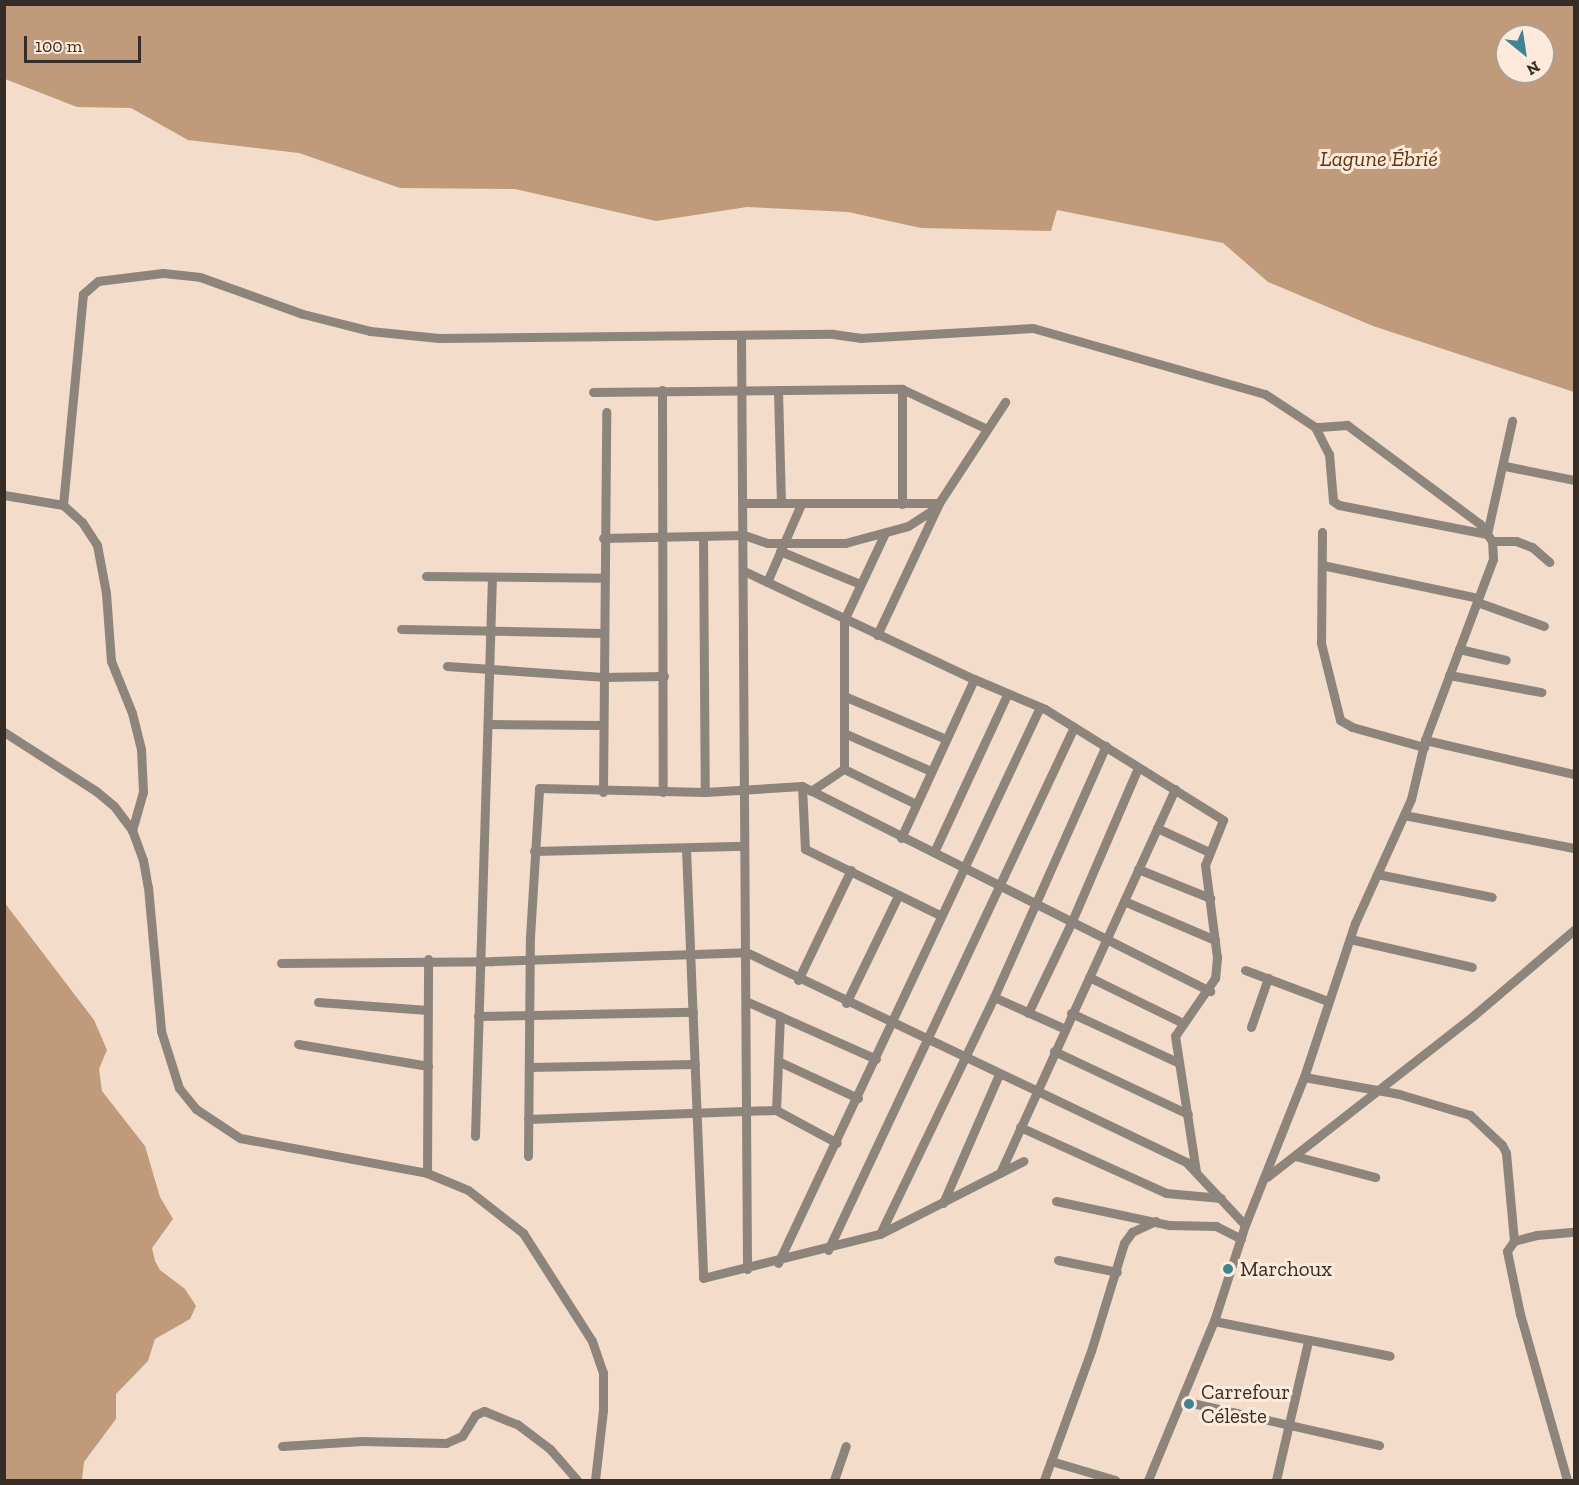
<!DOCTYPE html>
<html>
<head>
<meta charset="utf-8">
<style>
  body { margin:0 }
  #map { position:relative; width:1579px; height:1485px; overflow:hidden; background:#f3dcc9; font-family:"Zilla Slab",serif }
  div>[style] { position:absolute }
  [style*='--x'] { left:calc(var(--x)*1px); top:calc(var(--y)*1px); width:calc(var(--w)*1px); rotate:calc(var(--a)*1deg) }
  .water>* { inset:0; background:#c09b7b }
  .minor>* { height:9px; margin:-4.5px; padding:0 4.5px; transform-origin:4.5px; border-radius:4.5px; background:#8d847c }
  .dots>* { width:16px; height:16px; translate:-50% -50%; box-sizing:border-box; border:3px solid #fdeada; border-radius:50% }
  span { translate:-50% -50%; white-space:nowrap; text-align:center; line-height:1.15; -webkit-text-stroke:6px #fdeada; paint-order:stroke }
  .poi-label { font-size:21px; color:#362d26 }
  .left { translate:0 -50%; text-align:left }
  .water-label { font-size:22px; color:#5b360f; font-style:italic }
  .frame { position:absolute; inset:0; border:6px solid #362d26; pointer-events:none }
  .north { position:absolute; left:1495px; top:24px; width:60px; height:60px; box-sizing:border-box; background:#fdeada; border:2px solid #ad9e92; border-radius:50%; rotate:150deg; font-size:16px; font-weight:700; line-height:24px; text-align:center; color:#362d26 }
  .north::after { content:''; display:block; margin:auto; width:21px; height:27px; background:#3f8491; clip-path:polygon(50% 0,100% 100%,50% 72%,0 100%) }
  .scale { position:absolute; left:24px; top:36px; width:117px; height:27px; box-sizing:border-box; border:3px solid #362d26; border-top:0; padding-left:8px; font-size:18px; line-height:21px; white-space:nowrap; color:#362d26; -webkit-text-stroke:4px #fdeada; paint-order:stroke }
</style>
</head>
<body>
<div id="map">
  <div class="water">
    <div style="clip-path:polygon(evenodd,4px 5px,1574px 5px,1574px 392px,1373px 326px,1268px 282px,1223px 243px,1057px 210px,1051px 231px,921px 228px,848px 212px,747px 207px,656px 221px,515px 189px,400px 188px,299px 153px,188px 140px,131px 108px,77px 107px,5px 79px,4px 5px,1507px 36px,1543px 36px,1543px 72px,1507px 72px,1507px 36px)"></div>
    <div style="clip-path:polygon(4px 902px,94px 1020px,107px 1050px,99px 1069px,102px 1091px,145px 1146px,160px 1197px,173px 1219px,152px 1248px,155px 1261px,160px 1270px,185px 1289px,196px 1306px,190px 1319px,155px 1339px,148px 1361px,116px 1394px,116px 1419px,84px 1462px,82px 1480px,5px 1480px)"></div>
  </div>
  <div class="minor">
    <div style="--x:741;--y:335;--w:934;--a:89.63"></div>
    <div style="--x:662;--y:390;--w:402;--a:89.9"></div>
    <div style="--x:778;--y:390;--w:113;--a:88.5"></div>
    <div style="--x:593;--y:392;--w:309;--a:-0.6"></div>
    <div style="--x:902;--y:389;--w:94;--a:25.2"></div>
    <div style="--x:1505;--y:466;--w:70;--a:11.5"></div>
    <div style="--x:4;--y:495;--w:60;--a:9.6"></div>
    <div style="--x:63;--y:505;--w:25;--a:42"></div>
    <div style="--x:82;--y:522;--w:27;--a:57"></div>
    <div style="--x:97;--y:545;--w:49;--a:79.4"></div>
    <div style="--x:106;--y:593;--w:68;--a:85.8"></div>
    <div style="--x:111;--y:661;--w:56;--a:68"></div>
    <div style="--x:132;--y:713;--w:37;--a:76"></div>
    <div style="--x:141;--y:749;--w:43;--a:87.3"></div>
    <div style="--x:143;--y:792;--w:40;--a:106"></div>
    <div style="--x:743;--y:503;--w:196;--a:0"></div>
    <div style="--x:902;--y:504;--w:115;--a:-90"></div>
    <div style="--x:63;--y:505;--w:212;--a:-84.6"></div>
    <div style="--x:83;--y:294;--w:20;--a:-41"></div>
    <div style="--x:98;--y:281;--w:65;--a:-7"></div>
    <div style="--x:163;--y:273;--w:37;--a:6"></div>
    <div style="--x:200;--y:277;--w:109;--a:19.8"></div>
    <div style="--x:303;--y:314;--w:69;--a:14.2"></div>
    <div style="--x:370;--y:331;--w:69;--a:5.8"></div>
    <div style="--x:439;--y:338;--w:394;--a:-0.6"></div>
    <div style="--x:833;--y:334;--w:27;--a:8"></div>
    <div style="--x:860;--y:338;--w:173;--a:-3.3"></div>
    <div style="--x:1033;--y:328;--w:241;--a:15.9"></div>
    <div style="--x:1265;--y:394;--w:60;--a:33.4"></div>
    <div style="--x:1315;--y:427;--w:30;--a:63"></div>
    <div style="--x:1329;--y:454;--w:47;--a:85.1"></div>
    <div style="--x:1333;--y:501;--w:7;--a:34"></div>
    <div style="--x:1339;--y:505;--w:151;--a:11.1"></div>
    <div style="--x:1487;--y:534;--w:116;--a:-77.5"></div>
    <div style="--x:1322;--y:532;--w:111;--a:90.5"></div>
    <div style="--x:1321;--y:643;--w:79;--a:76.1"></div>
    <div style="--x:1340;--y:720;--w:14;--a:30"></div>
    <div style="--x:1352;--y:727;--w:75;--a:15.5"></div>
    <div style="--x:703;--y:536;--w:256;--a:89.6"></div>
    <div style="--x:603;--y:538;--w:141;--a:-1.2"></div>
    <div style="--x:744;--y:535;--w:24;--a:19"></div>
    <div style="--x:767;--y:543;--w:78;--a:0"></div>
    <div style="--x:845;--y:543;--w:65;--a:-15.1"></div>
    <div style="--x:908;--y:526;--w:35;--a:-33"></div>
    <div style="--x:1492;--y:541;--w:24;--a:0"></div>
    <div style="--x:1516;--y:541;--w:17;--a:21"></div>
    <div style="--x:1532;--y:547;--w:23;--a:41"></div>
    <div style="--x:780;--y:551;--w:87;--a:22.4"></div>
    <div style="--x:1322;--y:565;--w:159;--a:11.9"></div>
    <div style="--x:744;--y:571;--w:254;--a:25.2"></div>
    <div style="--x:974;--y:679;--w:77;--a:22.9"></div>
    <div style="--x:1045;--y:709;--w:210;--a:31.9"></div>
    <div style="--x:1223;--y:820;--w:48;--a:111.8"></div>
    <div style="--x:1205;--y:865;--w:93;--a:82.6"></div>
    <div style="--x:1217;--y:957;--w:21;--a:95"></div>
    <div style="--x:1215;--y:978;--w:70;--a:124.6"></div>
    <div style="--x:1175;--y:1036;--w:138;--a:81.2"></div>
    <div style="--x:426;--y:576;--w:177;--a:0.6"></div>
    <div style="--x:767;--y:582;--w:85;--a:-66.4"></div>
    <div style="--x:1477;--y:602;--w:71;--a:19.7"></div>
    <div style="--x:401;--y:629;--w:202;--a:1.1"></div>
    <div style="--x:877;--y:635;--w:146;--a:-64.8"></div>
    <div style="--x:939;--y:503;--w:121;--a:-56.8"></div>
    <div style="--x:1459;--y:649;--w:48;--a:13.2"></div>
    <div style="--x:447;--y:666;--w:156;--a:4"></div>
    <div style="--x:603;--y:677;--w:61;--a:-0.9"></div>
    <div style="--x:1449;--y:675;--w:94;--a:10.5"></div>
    <div style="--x:844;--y:696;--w:111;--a:22.9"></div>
    <div style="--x:488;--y:724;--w:115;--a:0.5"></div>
    <div style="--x:4;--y:732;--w:109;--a:32.7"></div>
    <div style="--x:96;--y:791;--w:23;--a:40"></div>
    <div style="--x:114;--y:806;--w:30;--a:53"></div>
    <div style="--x:132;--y:830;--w:32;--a:70"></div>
    <div style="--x:143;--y:860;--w:27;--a:80"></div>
    <div style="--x:148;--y:887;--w:145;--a:84.8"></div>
    <div style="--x:161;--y:1031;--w:60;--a:72.5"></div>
    <div style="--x:179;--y:1088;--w:27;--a:51"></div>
    <div style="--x:196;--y:1109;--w:53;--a:33.4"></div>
    <div style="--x:240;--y:1138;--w:190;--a:10.6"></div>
    <div style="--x:427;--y:1173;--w:44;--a:22.5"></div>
    <div style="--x:468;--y:1190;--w:70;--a:38"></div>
    <div style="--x:523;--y:1233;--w:128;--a:57.4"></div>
    <div style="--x:592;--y:1341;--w:34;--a:71"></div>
    <div style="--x:603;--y:1373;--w:37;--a:90"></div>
    <div style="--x:603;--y:1410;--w:70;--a:96.5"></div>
    <div style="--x:844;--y:733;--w:95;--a:23.6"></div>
    <div style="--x:1425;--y:740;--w:153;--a:12.9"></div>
    <div style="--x:844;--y:769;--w:80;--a:25.9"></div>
    <div style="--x:802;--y:786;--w:63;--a:87.3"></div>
    <div style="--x:805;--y:849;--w:150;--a:26.1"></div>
    <div style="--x:811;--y:791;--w:40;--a:-34"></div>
    <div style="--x:844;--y:769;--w:149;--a:-90"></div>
    <div style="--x:844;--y:620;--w:96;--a:-64.8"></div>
    <div style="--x:603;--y:792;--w:380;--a:-89.5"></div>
    <div style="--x:1404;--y:815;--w:173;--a:11"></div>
    <div style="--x:1157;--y:828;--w:57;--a:24.8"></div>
    <div style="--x:901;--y:838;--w:175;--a:-65.3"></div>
    <div style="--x:686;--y:849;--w:429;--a:87.7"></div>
    <div style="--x:703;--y:1278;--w:182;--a:-14"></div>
    <div style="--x:880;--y:1234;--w:161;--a:-27"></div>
    <div style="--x:534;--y:851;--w:210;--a:-1.4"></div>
    <div style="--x:934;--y:852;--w:173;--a:-65.1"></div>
    <div style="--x:1138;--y:869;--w:78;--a:21.9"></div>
    <div style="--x:1377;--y:874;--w:117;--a:11.3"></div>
    <div style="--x:1124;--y:901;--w:99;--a:23.2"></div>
    <div style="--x:1350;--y:939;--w:125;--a:12.9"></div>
    <div style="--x:281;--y:963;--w:212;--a:-0.5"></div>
    <div style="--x:493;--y:961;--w:253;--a:-2"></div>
    <div style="--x:746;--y:952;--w:488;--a:25.5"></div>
    <div style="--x:1186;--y:1162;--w:86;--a:46.9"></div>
    <div style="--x:1245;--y:970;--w:89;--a:20.5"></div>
    <div style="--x:1089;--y:977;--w:105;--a:26.1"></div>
    <div style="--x:798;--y:980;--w:122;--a:-64.3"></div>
    <div style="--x:994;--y:997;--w:76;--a:24.2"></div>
    <div style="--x:318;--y:1002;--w:110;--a:4.2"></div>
    <div style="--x:748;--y:1002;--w:140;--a:24"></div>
    <div style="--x:846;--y:1003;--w:119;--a:-64.1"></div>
    <div style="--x:1028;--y:1013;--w:102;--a:-64.4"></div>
    <div style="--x:1072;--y:921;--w:167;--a:-66.7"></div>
    <div style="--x:1071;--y:1013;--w:119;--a:24.8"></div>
    <div style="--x:478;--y:1016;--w:215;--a:-1.1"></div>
    <div style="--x:1251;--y:1027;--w:52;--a:-70.9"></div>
    <div style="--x:298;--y:1044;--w:132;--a:9.6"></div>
    <div style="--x:1054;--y:1051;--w:148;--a:25.2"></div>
    <div style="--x:780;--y:1062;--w:86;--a:24.8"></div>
    <div style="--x:529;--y:1067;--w:166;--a:-1"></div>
    <div style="--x:1304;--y:1077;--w:97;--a:10.1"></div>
    <div style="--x:1399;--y:1094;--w:74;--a:16.5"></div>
    <div style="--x:1470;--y:1115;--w:44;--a:43.2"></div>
    <div style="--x:1502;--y:1145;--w:9;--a:63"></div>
    <div style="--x:1506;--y:1153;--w:88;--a:84.8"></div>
    <div style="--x:776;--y:1110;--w:94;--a:-87.6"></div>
    <div style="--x:528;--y:1119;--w:248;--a:-2.1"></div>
    <div style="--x:776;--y:1110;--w:69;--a:28.4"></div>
    <div style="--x:1020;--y:1127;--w:160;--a:24.3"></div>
    <div style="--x:1166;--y:1193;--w:55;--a:5.2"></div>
    <div style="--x:475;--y:1136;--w:559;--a:-88.26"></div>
    <div style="--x:528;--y:1156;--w:219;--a:-89.5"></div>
    <div style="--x:530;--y:937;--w:149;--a:-86.5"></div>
    <div style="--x:539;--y:788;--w:166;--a:1.4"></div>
    <div style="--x:705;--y:792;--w:97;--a:-3.5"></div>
    <div style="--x:802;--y:786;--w:457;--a:26.7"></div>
    <div style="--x:1295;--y:1156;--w:83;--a:14.7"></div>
    <div style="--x:427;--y:1173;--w:214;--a:-89.7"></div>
    <div style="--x:1000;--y:1173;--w:422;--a:-65.5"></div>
    <div style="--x:1267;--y:1177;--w:261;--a:-38"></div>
    <div style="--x:1473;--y:1016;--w:133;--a:-40.4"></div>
    <div style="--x:1056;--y:1201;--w:116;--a:12"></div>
    <div style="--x:1169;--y:1225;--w:47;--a:1.2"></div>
    <div style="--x:1216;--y:1226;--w:28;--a:27"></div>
    <div style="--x:943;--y:1203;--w:141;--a:-66.5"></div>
    <div style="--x:880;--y:1234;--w:263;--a:-64.3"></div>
    <div style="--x:994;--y:997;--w:275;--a:-66"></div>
    <div style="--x:828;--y:1250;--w:578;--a:-64.81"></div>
    <div style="--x:1058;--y:1260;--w:60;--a:11.5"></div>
    <div style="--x:778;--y:1263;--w:612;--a:-64.77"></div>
    <div style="--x:1214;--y:1321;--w:179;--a:11.2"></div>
    <div style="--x:1183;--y:1401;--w:201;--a:12.7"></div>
    <div style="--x:282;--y:1446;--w:80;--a:-3.6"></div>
    <div style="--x:362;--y:1441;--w:84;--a:1.4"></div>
    <div style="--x:446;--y:1443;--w:17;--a:-24"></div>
    <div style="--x:462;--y:1436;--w:25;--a:-58"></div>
    <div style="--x:475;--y:1415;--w:10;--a:-24"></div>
    <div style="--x:484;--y:1411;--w:35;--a:22"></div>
    <div style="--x:517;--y:1424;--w:41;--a:37.1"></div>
    <div style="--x:550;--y:1449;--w:41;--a:48.9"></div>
    <div style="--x:1051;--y:1461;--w:67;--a:16.5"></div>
    <div style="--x:834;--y:1480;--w:36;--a:-71"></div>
    <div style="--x:1044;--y:1480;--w:137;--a:-70"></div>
    <div style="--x:1091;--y:1351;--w:113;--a:-73"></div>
    <div style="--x:1124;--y:1243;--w:14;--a:-54"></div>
    <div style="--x:1132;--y:1232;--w:26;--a:-25"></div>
    <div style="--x:1148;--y:1480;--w:172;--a:-67.5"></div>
    <div style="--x:1214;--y:1321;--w:101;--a:-72.1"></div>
    <div style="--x:1245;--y:1225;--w:159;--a:-68.3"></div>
    <div style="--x:1304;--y:1077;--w:162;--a:-71.7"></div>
    <div style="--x:1355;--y:923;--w:136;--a:-65.7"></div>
    <div style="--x:1411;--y:799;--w:61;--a:-76.7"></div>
    <div style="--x:1425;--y:740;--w:193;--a:-69.4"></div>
    <div style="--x:1493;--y:559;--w:18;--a:-93"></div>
    <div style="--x:1492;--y:541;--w:21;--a:-125"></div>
    <div style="--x:1480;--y:524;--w:166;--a:-143.3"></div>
    <div style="--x:1347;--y:425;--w:32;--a:176"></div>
    <div style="--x:1276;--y:1480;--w:143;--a:-77"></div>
    <div style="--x:1567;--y:1480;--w:173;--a:-105.8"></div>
    <div style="--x:1520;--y:1314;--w:64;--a:-101.7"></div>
    <div style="--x:1507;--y:1251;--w:12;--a:-55"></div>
    <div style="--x:1514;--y:1241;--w:24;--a:-15"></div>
    <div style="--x:1537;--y:1235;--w:37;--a:-5"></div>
  </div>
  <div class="dots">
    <div style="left:1228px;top:1269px;background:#3f8491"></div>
    <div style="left:1189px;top:1404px;background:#3f8491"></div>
  </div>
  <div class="poi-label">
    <span class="left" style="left:1240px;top:1269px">Marchoux</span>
    <span class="left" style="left:1201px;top:1404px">Carrefour<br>Céleste</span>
  </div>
  <div class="water-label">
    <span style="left:1379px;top:159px">Lagune Ébrié</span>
  </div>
  <div class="frame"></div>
  <div class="north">N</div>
  <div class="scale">100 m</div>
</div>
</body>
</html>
